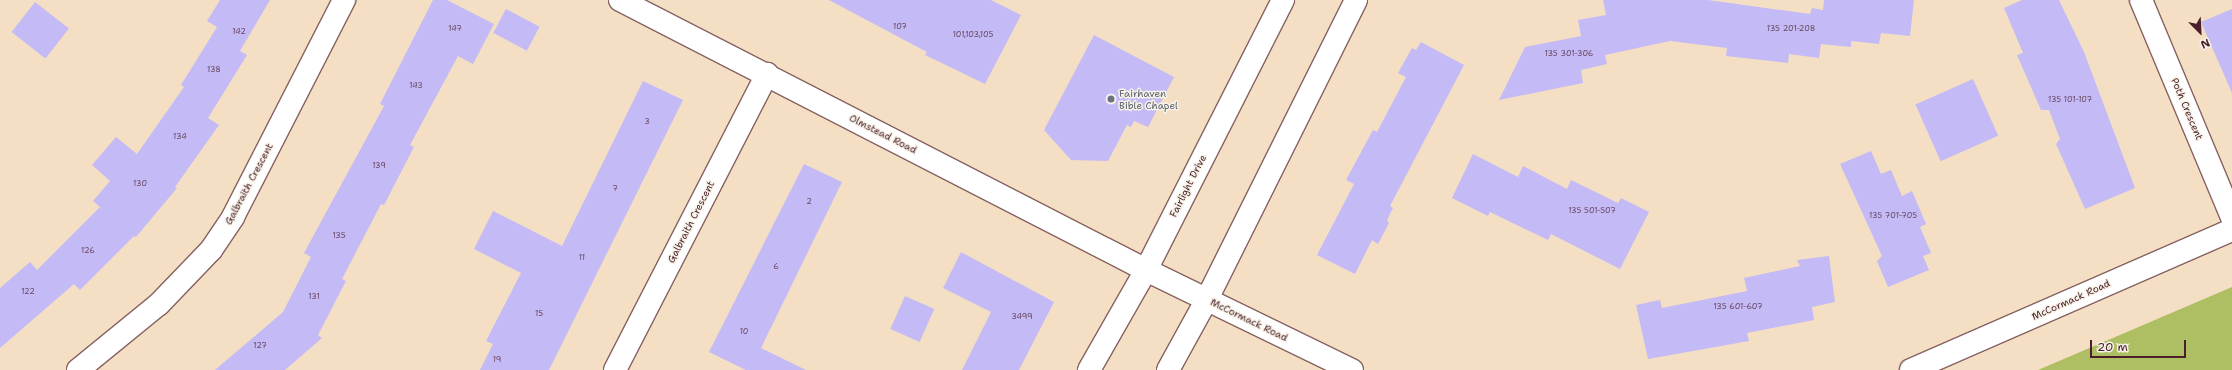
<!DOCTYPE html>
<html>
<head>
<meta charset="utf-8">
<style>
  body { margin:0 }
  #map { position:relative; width:2232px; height:370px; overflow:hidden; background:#f4dfc5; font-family:"Shantell Sans",sans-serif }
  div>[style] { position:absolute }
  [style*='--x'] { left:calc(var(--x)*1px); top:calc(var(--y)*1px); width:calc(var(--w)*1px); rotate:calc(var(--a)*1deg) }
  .green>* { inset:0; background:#adbf62 }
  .building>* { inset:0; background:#c3baf6; transform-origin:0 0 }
  .roads { filter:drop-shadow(1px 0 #866261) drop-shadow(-1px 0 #866261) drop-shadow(0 1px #866261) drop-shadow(0 -1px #866261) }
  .minor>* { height:22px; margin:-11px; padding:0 11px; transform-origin:11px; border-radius:11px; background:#fff }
  .major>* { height:22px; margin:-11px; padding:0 11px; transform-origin:11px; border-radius:11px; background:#fff }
  .dots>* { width:11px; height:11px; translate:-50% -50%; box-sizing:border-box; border:2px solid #f7f3e8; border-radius:50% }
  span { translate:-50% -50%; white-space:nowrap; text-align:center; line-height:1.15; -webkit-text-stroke:3px #f7f3e8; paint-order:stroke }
  .number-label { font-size:8px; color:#68465e }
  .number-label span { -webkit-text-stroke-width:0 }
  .worship-label { font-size:10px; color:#5b616d }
  .left { translate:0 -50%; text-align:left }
  .street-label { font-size:10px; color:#4a1f2b }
  .north { position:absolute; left:2180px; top:12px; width:40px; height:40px; -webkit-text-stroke:3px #f7f3e8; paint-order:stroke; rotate:156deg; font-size:11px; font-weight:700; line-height:16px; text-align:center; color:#4a1f2b }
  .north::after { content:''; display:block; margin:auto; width:14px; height:18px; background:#4a1f2b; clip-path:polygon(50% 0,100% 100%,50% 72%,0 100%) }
  .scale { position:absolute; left:2090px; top:340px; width:96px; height:18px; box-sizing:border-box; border:2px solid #4a1f2b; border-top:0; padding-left:5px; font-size:12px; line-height:14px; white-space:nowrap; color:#4a1f2b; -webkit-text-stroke:3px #f7f3e8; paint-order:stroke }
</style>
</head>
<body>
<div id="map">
  <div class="green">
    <div style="clip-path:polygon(2232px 287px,2232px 370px,2038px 370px)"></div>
  </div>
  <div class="building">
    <div style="clip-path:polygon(220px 0,270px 0,240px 51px,247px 55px,208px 118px,219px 125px,175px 187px,177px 188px,136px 237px,134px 236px,80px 290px,74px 284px,0 348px,0 288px,30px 262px,37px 270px,100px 207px,93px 201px,110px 181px,92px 165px,116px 137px,137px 154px,184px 87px,181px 85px,217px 27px,207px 21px)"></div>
    <div style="clip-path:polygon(433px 0,447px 0,494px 24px,473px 64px,458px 56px,410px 145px,414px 147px,384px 205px,381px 204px,342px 279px,346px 281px,318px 335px,322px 338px,285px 370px,215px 370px,283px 312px,311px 257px,304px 253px,384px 106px,380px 104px)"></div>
    <div style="clip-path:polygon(829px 0,991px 0,1021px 15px,985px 84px,925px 55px,927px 52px)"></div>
    <div style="clip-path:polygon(1603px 0,1708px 0,1810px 14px,1812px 8px,1823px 10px,1824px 0,1914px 0,1910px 36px,1881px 33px,1879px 44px,1851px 41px,1851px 47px,1821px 44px,1819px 58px,1789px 54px,1788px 63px,1726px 56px,1727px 48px,1670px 41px,1605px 55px,1607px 64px,1581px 70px,1583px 83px,1499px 100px,1525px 47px,1581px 36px,1578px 20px,1606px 15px)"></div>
    <div style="clip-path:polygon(2022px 0,2059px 0,2084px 52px,2135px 188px,2085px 209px,2056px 144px,2060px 139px,2049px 110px,2041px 110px,2017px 55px,2023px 53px,2004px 8px)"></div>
    <div style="left:35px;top:2px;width:43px;height:38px;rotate:38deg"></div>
    <div style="left:506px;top:9px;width:38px;height:27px;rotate:28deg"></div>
    <div style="clip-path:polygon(2232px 9px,2232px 93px,2201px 22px)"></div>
    <div style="clip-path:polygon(1094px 35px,1174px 77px,1148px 127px,1134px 121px,1131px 127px,1127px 125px,1108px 161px,1071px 160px,1044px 130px)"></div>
    <div style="clip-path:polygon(1421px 42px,1464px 65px,1390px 206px,1393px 208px,1387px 220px,1389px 223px,1378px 244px,1372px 240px,1355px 274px,1317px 255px,1354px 184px,1346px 180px,1373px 130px,1377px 132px,1406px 77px,1398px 73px,1412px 48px,1416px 50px)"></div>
    <div style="left:1973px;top:79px;width:62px;height:63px;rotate:66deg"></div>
    <div style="clip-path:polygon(643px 81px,683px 100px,549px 370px,480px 370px,493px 344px,486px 341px,521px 273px,474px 249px,493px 211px,562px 246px)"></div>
    <div style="clip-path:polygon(1871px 151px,1881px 174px,1891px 170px,1902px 196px,1912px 191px,1926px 224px,1920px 227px,1931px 253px,1923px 256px,1929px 270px,1888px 287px,1877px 261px,1882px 256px,1840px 164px)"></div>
    <div style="clip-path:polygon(1473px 154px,1518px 177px,1523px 166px,1567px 189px,1571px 180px,1618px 203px,1621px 198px,1649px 212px,1620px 269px,1551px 234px,1548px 240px,1490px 212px,1488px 216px,1452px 198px)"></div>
    <div style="clip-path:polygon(804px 164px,842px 182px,761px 348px,806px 370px,746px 370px,709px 352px)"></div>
    <div style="clip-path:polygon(961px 252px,1054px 302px,1019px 370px,962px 370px,991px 312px,943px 288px)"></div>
    <div style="clip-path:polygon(1829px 256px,1835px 302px,1812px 307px,1814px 320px,1747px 333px,1749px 341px,1648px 359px,1636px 305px,1660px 300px,1662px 308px,1747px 291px,1744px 278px,1800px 266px,1797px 260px)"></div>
    <div style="left:905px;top:296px;width:32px;height:36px;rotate:24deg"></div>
  </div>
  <div class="roads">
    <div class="minor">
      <div style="--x:620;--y:0;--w:591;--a:27.17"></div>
      <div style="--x:1146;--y:270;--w:229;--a:25.9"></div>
      <div style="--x:2141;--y:0;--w:236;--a:67.3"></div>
      <div style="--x:78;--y:370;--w:104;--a:-39.2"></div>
      <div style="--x:159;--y:304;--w:75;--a:-46.1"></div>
      <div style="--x:211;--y:250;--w:40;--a:-56"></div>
      <div style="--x:233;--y:217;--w:244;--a:-62.9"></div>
      <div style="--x:615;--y:370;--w:333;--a:-62.8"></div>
      <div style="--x:1911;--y:370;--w:350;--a:-23.6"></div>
    </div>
    <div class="major">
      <div style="--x:1089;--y:370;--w:115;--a:-60.3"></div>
      <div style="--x:1146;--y:270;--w:303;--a:-63.1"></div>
      <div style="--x:1168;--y:370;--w:81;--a:-61.2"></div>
      <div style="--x:1207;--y:299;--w:334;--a:-63.5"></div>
    </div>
  </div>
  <div class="dots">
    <div style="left:1111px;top:99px;background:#6b7280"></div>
  </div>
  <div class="number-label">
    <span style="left:900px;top:27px">107</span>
    <span style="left:455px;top:29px">147</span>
    <span style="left:1791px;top:29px">135 201-208</span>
    <span style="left:239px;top:32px">142</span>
    <span style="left:973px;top:35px">101,103,105</span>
    <span style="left:1569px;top:54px">135 301-306</span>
    <span style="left:214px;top:70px">138</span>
    <span style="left:416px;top:86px">143</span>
    <span style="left:2070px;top:100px">135 101-107</span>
    <span style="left:647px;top:122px">3</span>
    <span style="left:180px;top:137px">134</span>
    <span style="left:379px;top:166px">139</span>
    <span style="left:140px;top:184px">130</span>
    <span style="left:615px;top:189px">7</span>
    <span style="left:809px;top:202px">2</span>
    <span style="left:1592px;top:211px">135 501-507</span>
    <span style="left:1893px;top:216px">135 701-705</span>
    <span style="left:339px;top:236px">135</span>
    <span style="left:88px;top:251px">126</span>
    <span style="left:582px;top:258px">11</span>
    <span style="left:776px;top:267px">6</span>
    <span style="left:28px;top:292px">122</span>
    <span style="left:314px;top:297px">131</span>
    <span style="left:1738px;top:307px">135 601-607</span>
    <span style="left:539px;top:314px">15</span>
    <span style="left:1022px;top:317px">3499</span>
    <span style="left:744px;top:332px">10</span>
    <span style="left:260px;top:346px">127</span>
    <span style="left:497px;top:360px">19</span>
  </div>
  <div class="worship-label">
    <span class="left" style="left:1119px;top:99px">Fairhaven<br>Bible Chapel</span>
  </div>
  <div class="street-label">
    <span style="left:2187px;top:109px;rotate:67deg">Poth Crescent</span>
    <span style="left:883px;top:134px;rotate:27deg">Olmstead Road</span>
    <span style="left:249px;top:184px;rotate:-62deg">Galbraith Crescent</span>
    <span style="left:1188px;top:186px;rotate:-63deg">Fairlight Drive</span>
    <span style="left:691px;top:222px;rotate:-63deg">Galbraith Crescent</span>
    <span style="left:2071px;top:300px;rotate:-24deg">McCormack Road</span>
    <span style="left:1249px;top:320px;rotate:26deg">McCormack Road</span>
  </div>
  <div class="north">N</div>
  <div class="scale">20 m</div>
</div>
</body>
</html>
